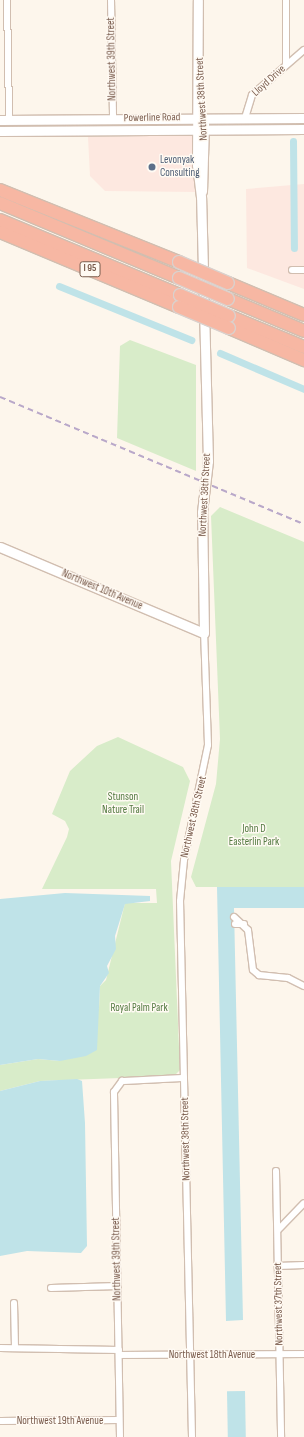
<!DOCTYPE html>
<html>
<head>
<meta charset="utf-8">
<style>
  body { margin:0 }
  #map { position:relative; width:304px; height:1437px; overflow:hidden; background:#fdf6ec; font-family:"Sofia Sans Condensed",sans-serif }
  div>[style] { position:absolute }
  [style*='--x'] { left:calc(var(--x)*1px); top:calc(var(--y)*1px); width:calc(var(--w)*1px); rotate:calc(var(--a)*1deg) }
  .commercial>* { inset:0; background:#fde8e0 }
  .green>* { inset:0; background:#d8ecc9 }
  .water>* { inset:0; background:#bfe3e8; transform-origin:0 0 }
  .canal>* { height:7px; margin:-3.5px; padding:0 3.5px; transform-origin:3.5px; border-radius:3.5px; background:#bfe3e8 }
  .roads { filter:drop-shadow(1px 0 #d1beb0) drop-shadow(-1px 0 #d1beb0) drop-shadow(0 1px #d1beb0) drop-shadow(0 -1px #d1beb0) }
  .street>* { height:6px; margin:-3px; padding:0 3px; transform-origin:3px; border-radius:3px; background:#fff }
  .secondary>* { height:9px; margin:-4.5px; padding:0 4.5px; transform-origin:4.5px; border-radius:4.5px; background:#fff }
  .highway>* { height:12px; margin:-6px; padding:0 6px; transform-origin:6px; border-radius:6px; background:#f7b7a3 }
  .rail>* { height:2px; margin-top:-1px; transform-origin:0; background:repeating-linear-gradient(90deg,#b9a8c9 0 6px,transparent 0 10px) }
  .bridges { filter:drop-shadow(1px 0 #dad1cd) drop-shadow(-1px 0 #dad1cd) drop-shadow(0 1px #dad1cd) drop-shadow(0 -1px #dad1cd) }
  .highway-bridge>* { height:12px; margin:-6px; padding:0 6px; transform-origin:6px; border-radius:6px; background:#f7b7a3 }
  .dots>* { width:11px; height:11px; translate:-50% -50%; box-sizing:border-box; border:2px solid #fffaf3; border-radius:50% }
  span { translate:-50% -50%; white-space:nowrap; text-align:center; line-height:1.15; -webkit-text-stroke:3px #fffaf3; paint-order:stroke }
  .shield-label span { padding:1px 3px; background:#fffaf3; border:1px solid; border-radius:3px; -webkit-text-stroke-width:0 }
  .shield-label { font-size:10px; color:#7a5c4d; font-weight:700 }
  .street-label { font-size:11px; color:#7a5c4d }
  .service-label { font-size:11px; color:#4e5e75 }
  .left { translate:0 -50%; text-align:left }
  .park-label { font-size:11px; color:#537a41 }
</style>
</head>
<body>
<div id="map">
  <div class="commercial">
    <div style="clip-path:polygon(193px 135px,195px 192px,105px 191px,90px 176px,88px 137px)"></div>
    <div style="clip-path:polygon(304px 184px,304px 289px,247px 268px,246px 189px)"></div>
  </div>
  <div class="green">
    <div style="clip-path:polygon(130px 340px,196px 365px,196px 471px,117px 438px,120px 346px)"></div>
    <div style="clip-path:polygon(220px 507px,304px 542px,304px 887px,196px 887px,191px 877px,216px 784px,220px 739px,211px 516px)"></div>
    <div style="clip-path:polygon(118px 737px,183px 767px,190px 781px,171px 861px,180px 1070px,174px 1076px,40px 1081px,0 1091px,0 1065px,38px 1059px,60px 1061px,99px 1008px,100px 986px,106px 980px,125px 903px,157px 903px,156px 889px,42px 889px,67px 837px,69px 829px,65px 821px,52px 814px,70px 771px,97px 746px)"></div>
  </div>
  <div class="water">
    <div style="clip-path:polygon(217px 887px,304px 887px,304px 908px,234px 908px,243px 1320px,226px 1321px)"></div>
    <div style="clip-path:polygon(65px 893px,150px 896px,150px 901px,125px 904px,115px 936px,116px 949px,107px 966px,109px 973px,100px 986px,97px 1050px,86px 1056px,60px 1061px,38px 1059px,0 1065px,0 899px)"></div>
    <div style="clip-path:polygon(77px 1079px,82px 1081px,85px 1123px,87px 1246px,81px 1253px,27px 1251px,0 1256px,0 1091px,40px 1081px)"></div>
    <div style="left:245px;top:1391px;width:46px;height:18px;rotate:89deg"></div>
  </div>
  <div class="canal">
    <div style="--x:293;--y:141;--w:107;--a:89.5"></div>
    <div style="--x:59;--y:286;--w:143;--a:22.2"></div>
    <div style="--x:220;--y:353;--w:91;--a:23.2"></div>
  </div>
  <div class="roads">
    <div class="street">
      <div style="--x:7;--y:0;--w:120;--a:89"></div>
      <div style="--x:111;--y:0;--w:118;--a:89"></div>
      <div style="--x:286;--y:0;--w:64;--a:90"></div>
      <div style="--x:245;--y:118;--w:24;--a:-73"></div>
      <div style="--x:252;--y:95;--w:69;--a:-40.9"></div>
      <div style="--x:292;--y:270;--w:12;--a:0"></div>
      <div style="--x:234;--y:917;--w:19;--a:43"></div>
      <div style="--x:248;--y:930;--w:40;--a:82.9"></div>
      <div style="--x:253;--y:970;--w:8;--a:40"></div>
      <div style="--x:259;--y:975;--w:29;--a:6"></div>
      <div style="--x:288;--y:978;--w:18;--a:27"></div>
      <div style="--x:235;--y:924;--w:9;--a:0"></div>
      <div style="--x:276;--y:1171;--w:266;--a:88.9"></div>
      <div style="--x:278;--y:1230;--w:37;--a:-46"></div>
      <div style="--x:278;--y:1266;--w:26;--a:-2"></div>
      <div style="--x:51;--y:1288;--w:67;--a:-1.7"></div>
      <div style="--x:14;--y:1303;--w:45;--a:88.7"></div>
      <div style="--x:0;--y:1348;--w:119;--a:1"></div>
      <div style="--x:119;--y:1355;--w:185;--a:-0.3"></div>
      <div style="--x:0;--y:1421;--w:119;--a:-0.5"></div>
      <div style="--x:120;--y:1437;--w:345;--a:-91"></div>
      <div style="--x:114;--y:1092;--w:14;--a:-54"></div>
      <div style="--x:122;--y:1081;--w:62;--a:-2.8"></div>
      <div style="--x:192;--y:1437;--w:536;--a:-91.28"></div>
      <div style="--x:180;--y:901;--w:41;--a:-84.4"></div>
      <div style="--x:184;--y:860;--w:117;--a:-78.2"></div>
      <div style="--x:208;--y:745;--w:112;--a:-92"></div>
    </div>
    <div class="secondary">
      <div style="--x:0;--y:120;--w:304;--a:-0.4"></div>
      <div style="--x:0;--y:131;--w:304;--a:-0.4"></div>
      <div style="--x:202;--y:191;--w:67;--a:-88.3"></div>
      <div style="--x:0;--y:547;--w:221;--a:22.9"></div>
      <div style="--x:204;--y:633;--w:121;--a:-90.9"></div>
      <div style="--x:202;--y:512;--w:51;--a:-83.3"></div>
      <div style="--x:208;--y:461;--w:264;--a:-91.5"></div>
      <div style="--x:201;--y:197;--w:32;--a:-97"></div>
      <div style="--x:197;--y:165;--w:165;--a:-89.7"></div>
    </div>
    <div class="highway">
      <div style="--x:0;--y:190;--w:193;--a:21.9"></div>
      <div style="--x:0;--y:203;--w:194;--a:22.7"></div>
      <div style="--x:0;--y:220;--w:195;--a:22.6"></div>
      <div style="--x:0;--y:232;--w:194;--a:22.7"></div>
      <div style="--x:228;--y:283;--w:82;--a:22.8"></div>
      <div style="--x:228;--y:299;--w:82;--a:22.8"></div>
      <div style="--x:229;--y:316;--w:81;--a:22.5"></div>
      <div style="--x:229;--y:328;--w:82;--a:23.1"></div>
    </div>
  </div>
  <div class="rail">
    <div style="--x:0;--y:397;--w:329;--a:22.7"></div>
  </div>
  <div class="bridges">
    <div class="highway-bridge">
      <div style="--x:179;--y:262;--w:53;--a:23.2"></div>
      <div style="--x:179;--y:278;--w:53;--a:23.2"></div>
      <div style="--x:180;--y:295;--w:53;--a:23.2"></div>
      <div style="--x:179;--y:307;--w:54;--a:22.8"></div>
    </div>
  </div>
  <div class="dots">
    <div style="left:152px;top:167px;background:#5c6f8a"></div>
  </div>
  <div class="shield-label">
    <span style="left:90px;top:269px">I 95</span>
  </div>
  <div class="street-label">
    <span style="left:112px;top:59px;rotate:-91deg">Northwest 39th Street</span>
    <span style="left:269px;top:81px;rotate:-42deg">Lloyd Drive</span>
    <span style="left:202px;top:99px;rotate:-93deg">Northwest 38th Street</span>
    <span style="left:152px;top:118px;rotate:-1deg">Powerline Road</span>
    <span style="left:205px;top:495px;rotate:-87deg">Northwest 38th Street</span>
    <span style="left:102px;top:590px;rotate:23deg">Northwest 10th Avenue</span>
    <span style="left:194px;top:817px;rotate:-77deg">Northwest 38th Street</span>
    <span style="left:186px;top:1139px;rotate:-91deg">Northwest 38th Street</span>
    <span style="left:117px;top:1259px;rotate:-91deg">Northwest 39th Street</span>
    <span style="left:279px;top:1304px;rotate:-91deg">Northwest 37th Street</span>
    <span style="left:212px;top:1355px">Northwest 18th Avenue</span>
    <span style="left:60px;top:1421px">Northwest 19th Avenue</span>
  </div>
  <div class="service-label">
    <span class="left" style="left:160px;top:167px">Levonyak<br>Consulting</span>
  </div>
  <div class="park-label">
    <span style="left:123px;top:804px">Stunson<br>Nature Trail</span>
    <span style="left:254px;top:836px">John D<br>Easterlin Park</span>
    <span style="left:139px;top:1008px">Royal Palm Park</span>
  </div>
</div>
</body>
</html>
